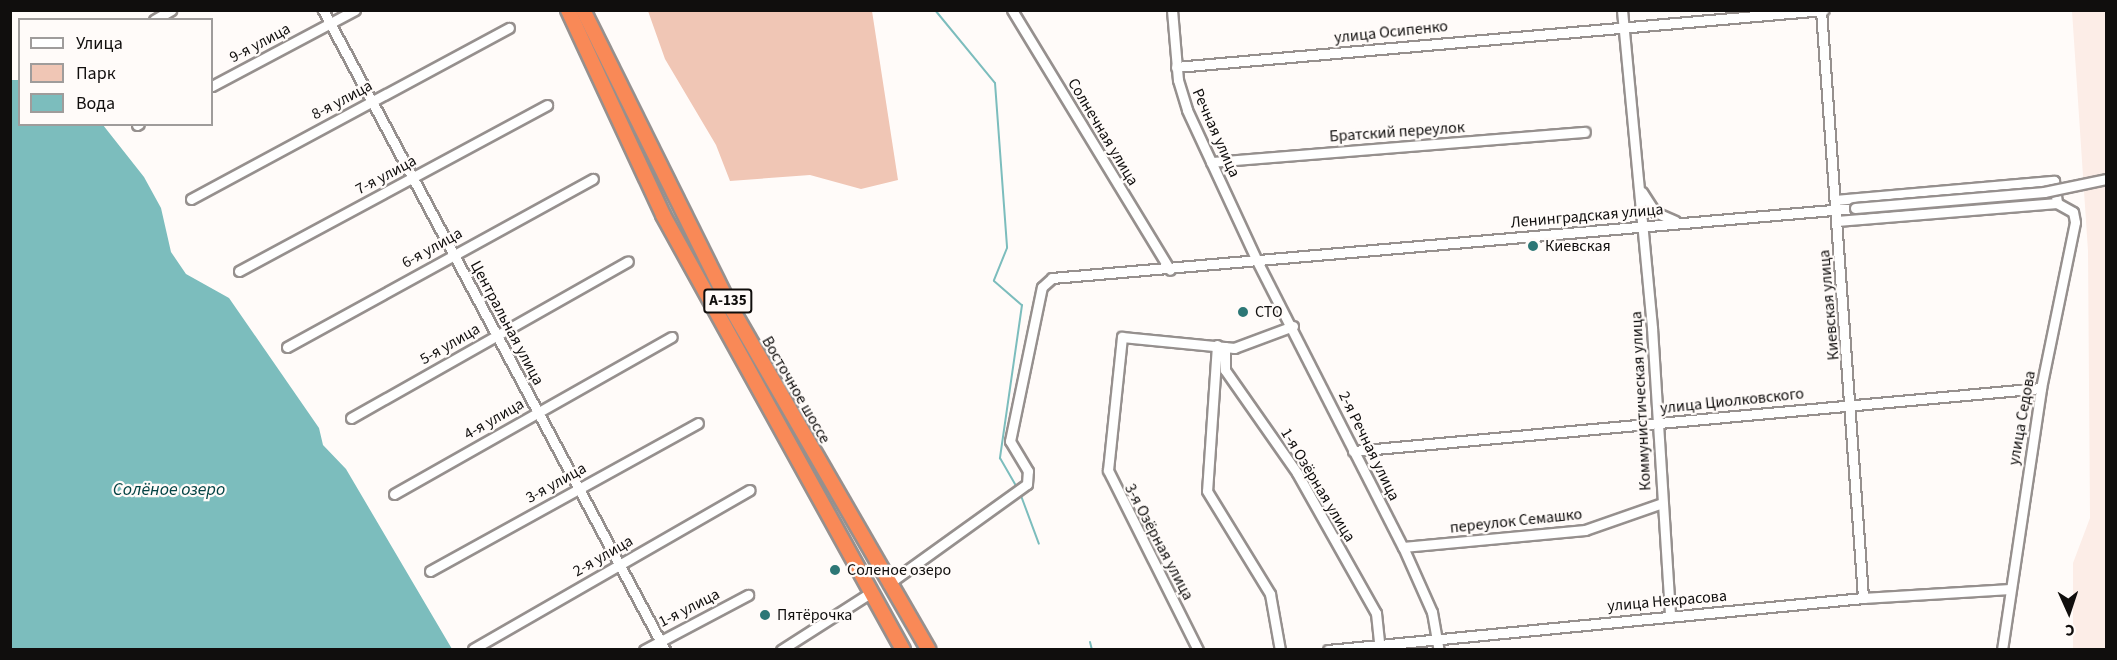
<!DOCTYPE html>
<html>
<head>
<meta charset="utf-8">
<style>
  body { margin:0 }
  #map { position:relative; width:2117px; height:660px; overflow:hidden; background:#fffbf9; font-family:"Source Sans 3",sans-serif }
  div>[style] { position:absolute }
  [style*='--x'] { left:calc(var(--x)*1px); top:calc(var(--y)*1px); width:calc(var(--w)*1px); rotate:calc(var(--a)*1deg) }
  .built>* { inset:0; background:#fcede7 }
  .green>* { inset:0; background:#f0c6b5 }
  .water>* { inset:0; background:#7cbdbd }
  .stream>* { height:2px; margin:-1px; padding:0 1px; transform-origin:1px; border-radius:1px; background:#7cbdbd }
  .roads { filter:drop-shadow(2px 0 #96908e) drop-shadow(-2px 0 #96908e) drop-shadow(0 2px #96908e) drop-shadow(0 -2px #96908e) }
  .minor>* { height:9px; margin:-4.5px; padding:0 4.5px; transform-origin:4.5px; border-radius:4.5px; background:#fff }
  .highway>* { height:14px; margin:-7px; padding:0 7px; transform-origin:7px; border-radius:7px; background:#f98957 }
  .bridges { filter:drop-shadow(2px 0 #96908e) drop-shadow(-2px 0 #96908e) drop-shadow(0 2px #96908e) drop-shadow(0 -2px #96908e) }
  .minor-bridge>* { height:9px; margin:-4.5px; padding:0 4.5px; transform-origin:4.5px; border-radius:4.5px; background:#fff }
  .dots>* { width:16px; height:16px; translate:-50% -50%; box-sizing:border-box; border:3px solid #fffbf9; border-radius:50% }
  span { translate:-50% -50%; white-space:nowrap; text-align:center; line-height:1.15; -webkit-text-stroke:4.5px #fffbf9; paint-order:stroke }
  .shield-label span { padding:2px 4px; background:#fffbf9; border:2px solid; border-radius:4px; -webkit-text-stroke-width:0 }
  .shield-label { font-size:15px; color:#100e0d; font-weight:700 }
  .street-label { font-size:16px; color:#100e0d }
  .poi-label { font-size:16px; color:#100e0d }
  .left { translate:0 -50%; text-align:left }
  .water-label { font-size:18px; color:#034344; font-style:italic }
  .frame { position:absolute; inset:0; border:12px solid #100e0d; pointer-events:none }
  .legend { position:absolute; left:18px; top:18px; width:195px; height:108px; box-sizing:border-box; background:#fffbf9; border:2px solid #9f9c9b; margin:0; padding:8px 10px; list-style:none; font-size:18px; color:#100e0d }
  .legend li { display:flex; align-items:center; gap:12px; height:30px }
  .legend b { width:30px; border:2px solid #9f9c9b }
  .north { position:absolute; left:2039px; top:582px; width:60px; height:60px; -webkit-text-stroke:4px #fffbf9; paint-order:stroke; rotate:177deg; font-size:16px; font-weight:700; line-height:24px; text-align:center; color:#100e0d }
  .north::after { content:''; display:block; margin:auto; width:21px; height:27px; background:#100e0d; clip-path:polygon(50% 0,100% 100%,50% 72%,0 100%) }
</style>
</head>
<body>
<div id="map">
  <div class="built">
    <div style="clip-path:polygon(2072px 11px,2106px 11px,2106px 649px,2073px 649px,2073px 563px,2090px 518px,2088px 251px)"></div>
  </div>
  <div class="green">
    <div style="clip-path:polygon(648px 11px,872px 11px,898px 180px,861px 189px,810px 175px,730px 181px,716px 145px,665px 59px)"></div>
  </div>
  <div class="water">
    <div style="clip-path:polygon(11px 80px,19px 80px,20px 124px,103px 125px,144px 177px,161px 208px,171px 252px,186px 274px,229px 298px,319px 428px,323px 445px,346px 469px,452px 649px,11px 649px)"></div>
  </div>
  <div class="stream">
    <div style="--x:935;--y:10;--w:94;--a:50.6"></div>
    <div style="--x:995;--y:83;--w:165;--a:85.8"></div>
    <div style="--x:1007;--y:248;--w:35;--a:112"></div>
    <div style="--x:994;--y:281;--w:37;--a:41"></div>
    <div style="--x:1022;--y:305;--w:155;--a:98.2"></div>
    <div style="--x:1000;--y:458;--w:34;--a:60"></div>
    <div style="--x:1020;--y:493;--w:54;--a:69.6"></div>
    <div style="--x:1090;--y:642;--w:8;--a:76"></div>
  </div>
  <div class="roads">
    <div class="minor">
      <div style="--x:323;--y:10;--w:726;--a:61.88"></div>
      <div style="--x:1012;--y:10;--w:304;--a:58.7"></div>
      <div style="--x:1172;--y:10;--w:70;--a:85.1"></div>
      <div style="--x:1178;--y:80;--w:31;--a:73"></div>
      <div style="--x:1187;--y:110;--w:166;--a:65.1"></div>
      <div style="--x:1257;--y:261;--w:321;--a:63"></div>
      <div style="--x:1403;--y:547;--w:71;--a:66"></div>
      <div style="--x:1432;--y:612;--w:39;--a:80"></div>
      <div style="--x:1622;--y:10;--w:319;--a:84.6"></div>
      <div style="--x:1652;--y:328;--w:289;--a:86.4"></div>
      <div style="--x:1821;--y:10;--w:589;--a:85.91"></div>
      <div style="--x:154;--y:20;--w:20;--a:-30"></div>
      <div style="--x:1176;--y:67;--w:650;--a:-5.03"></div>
      <div style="--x:212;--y:86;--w:162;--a:-28"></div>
      <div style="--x:137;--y:125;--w:2;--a:-27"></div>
      <div style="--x:1211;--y:162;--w:375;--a:-4.6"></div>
      <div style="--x:1642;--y:192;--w:24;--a:57"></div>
      <div style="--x:1655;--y:212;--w:22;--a:24"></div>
      <div style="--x:191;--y:199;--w:361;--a:-28.3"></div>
      <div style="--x:1835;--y:200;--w:220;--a:-5"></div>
      <div style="--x:2054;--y:181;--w:22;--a:82"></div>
      <div style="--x:2057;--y:203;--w:221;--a:175.3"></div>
      <div style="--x:239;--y:271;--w:350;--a:-28.3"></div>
      <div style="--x:1217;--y:345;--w:146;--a:93.9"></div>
      <div style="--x:1207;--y:491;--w:121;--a:58.5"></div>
      <div style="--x:1270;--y:594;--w:57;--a:79.9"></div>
      <div style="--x:287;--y:347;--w:349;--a:-28.8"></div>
      <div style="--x:1225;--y:347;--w:23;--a:90"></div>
      <div style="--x:1225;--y:370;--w:126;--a:55"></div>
      <div style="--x:1297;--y:473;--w:161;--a:60.6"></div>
      <div style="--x:1376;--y:613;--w:31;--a:84"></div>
      <div style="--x:351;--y:418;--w:318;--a:-29.5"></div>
      <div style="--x:1353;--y:451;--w:691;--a:-5.23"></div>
      <div style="--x:394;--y:494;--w:319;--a:-29.5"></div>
      <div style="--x:1403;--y:547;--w:183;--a:-5.3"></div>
      <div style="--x:1585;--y:530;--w:82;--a:-19.3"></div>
      <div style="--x:430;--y:571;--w:306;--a:-28.9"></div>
      <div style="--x:888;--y:584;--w:171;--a:-35.7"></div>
      <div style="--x:1027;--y:484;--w:13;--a:-86"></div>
      <div style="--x:1028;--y:471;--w:35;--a:-121"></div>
      <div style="--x:1010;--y:441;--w:157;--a:-78.3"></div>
      <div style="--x:1042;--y:287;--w:13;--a:-42"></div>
      <div style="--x:1052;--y:278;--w:806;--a:-4.98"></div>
      <div style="--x:473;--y:649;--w:319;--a:-29.9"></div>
      <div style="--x:644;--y:650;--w:118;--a:-27.9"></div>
      <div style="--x:781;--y:650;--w:106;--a:-32.6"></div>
      <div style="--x:1198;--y:650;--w:201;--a:-116.6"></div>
      <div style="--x:1108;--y:470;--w:134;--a:-84"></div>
      <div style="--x:1122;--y:337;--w:113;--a:5.6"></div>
      <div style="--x:1234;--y:348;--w:63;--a:-20.4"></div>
      <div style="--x:1328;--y:650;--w:538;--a:-5.55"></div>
      <div style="--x:1863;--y:598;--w:147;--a:-3.5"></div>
      <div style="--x:2002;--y:650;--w:265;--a:-81.5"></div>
      <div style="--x:2041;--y:388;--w:169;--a:-78.4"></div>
      <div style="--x:2075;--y:222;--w:10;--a:-101"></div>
      <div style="--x:2073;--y:212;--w:18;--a:-151"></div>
    </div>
    <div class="highway">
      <div style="--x:568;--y:10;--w:226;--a:65.1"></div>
      <div style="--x:663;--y:215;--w:497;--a:61.1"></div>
      <div style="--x:583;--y:10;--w:330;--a:63.6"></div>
      <div style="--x:730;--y:306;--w:397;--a:60"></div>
    </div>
  </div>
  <div class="bridges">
    <div class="minor-bridge">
      <div style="--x:1855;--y:208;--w:190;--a:-4.8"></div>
      <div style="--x:2044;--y:192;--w:63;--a:-11.8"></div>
    </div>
  </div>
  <div class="dots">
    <div style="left:1533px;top:246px;background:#2d7776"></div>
    <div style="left:1243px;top:312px;background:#2d7776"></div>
    <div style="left:835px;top:570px;background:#2d7776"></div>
    <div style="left:765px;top:615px;background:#2d7776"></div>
  </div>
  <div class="shield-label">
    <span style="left:728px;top:301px">А-135</span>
  </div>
  <div class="street-label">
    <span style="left:1391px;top:32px;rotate:-6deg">улица Осипенко</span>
    <span style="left:260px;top:43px;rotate:-28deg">9-я улица</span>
    <span style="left:342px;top:100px;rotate:-28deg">8-я улица</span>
    <span style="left:1103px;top:132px;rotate:59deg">Солнечная улица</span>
    <span style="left:1397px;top:132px;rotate:-4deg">Братский переулок</span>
    <span style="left:1216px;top:133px;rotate:66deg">Речная улица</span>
    <span style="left:386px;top:175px;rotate:-28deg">7-я улица</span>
    <span style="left:1587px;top:216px;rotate:-5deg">Ленинградская улица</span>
    <span style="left:432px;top:248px;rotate:-29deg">6-я улица</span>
    <span style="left:1829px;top:305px;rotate:-95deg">Киевская улица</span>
    <span style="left:507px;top:323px;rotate:62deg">Центральная улица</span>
    <span style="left:450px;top:344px;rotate:-30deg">5-я улица</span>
    <span style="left:796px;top:390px;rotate:60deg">Восточное шоссе</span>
    <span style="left:1641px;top:401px;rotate:-93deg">Коммунистическая улица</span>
    <span style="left:1732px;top:401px;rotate:-6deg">улица Циолковского</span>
    <span style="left:2022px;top:418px;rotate:-80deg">улица Седова</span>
    <span style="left:494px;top:419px;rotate:-30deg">4-я улица</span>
    <span style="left:1369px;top:446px;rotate:64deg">2-я Речная улица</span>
    <span style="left:556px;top:483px;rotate:-29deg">3-я улица</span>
    <span style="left:1318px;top:485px;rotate:59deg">1-я Озёрная улица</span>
    <span style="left:1516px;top:521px;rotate:-6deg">переулок Семашко</span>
    <span style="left:1159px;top:542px;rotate:62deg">3-я Озёрная улица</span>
    <span style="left:603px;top:556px;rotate:-30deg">2-я улица</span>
    <span style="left:1667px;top:601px;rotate:-5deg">улица Некрасова</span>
    <span style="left:689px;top:608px;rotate:-27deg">1-я улица</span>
  </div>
  <div class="poi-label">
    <span class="left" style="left:1545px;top:246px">Киевская</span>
    <span class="left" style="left:1255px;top:312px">СТО</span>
    <span class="left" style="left:847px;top:570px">Соленое озеро</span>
    <span class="left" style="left:777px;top:615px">Пятёрочка</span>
  </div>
  <div class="water-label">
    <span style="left:169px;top:490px">Солёное озеро</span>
  </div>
  <div class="frame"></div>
  <ul class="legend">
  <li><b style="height:8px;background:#fff"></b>Улица</li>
  <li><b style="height:16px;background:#f0c6b5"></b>Парк</li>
  <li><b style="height:16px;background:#7cbdbd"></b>Вода</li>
  </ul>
  <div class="north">С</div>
</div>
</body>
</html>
